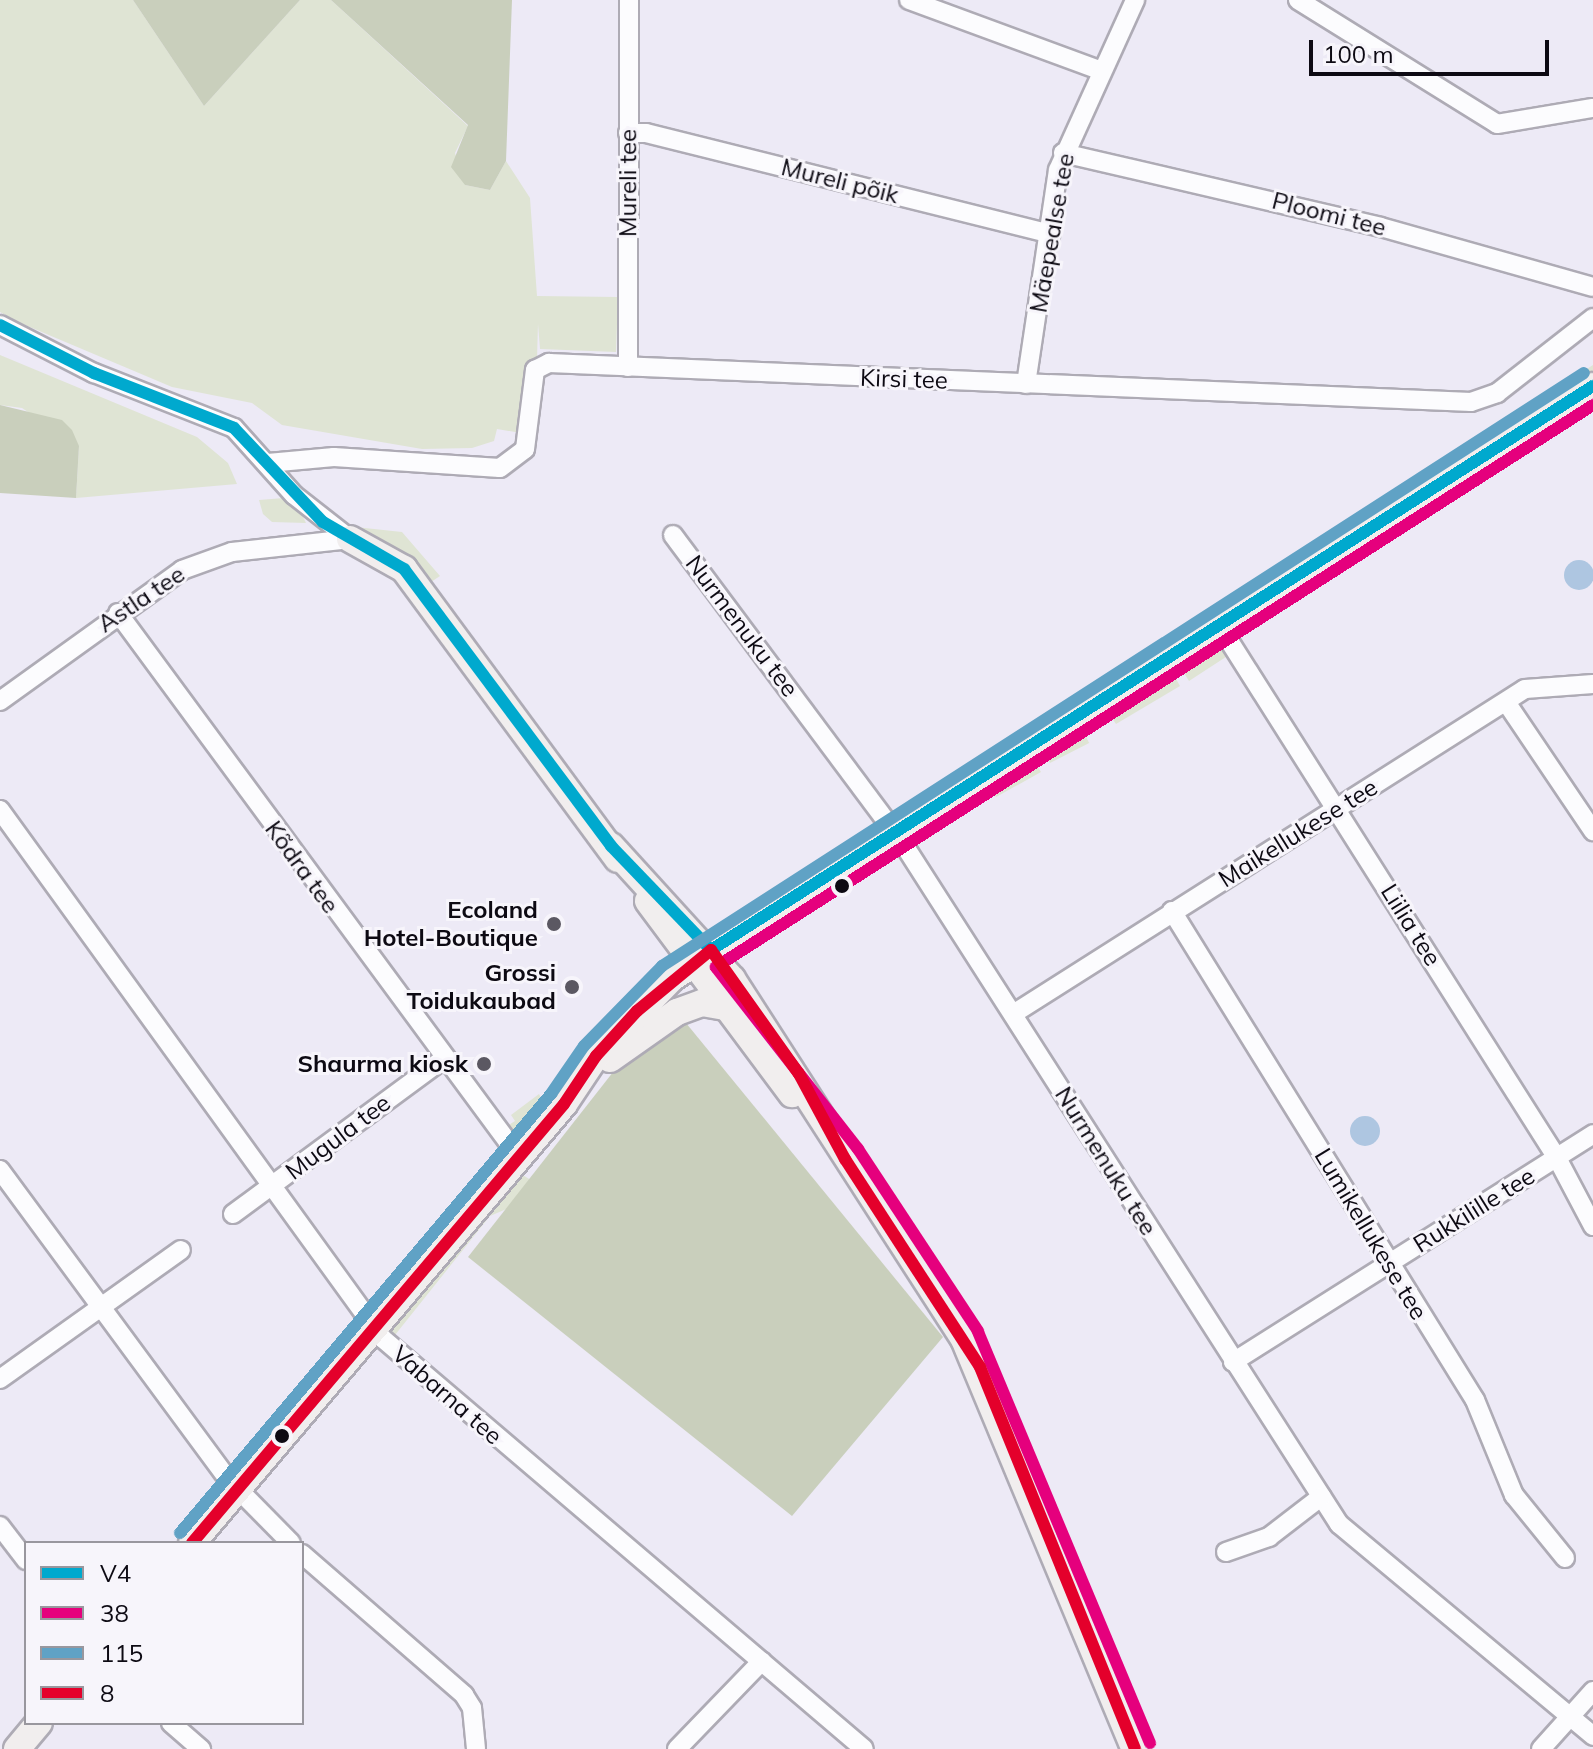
<!DOCTYPE html>
<html>
<head>
<meta charset="utf-8">
<style>
  body { margin:0 }
  #map { position:relative; width:1593px; height:1749px; overflow:hidden; background:#edeaf6; font-family:Mulish,sans-serif }
  div>[style] { position:absolute }
  [style*='--x'] { left:calc(var(--x)*1px); top:calc(var(--y)*1px); width:calc(var(--w)*1px); rotate:calc(var(--a)*1deg) }
  .green>* { inset:0; background:#dfe4d4; transform-origin:0 0 }
  .forest>* { inset:0; background:#c9cfbc }
  .water>* { inset:0; background:#aec6e1 }
  .round { border-radius:50% }
  .roads { filter:drop-shadow(2px 0 #aeabb5) drop-shadow(-2px 0 #aeabb5) drop-shadow(0 2px #aeabb5) drop-shadow(0 -2px #aeabb5) }
  .street>* { height:18px; margin:-9px; padding:0 9px; transform-origin:9px; border-radius:9px; background:#fcfcfe }
  .secondary>* { height:26px; margin:-13px; padding:0 13px; transform-origin:13px; border-radius:13px; background:#f1eeee }
  .bus-1>* { height:12px; margin:-6px; padding:0 6px; transform-origin:6px; border-radius:6px; background:#00a9ce }
  .bus-2>* { height:12px; margin:-6px; padding:0 6px; transform-origin:6px; border-radius:6px; background:#e5007d }
  .bus-3>* { height:12px; margin:-6px; padding:0 6px; transform-origin:6px; border-radius:6px; background:#60a2c5 }
  .bus-4>* { height:12px; margin:-6px; padding:0 6px; transform-origin:6px; border-radius:6px; background:#e4002b }
  .dots>* { width:22px; height:22px; translate:-50% -50%; box-sizing:border-box; border:4px solid #f7f5fb; border-radius:50% }
  span { translate:-50% -50%; white-space:nowrap; text-align:center; line-height:1.15; -webkit-text-stroke:6px #f7f5fb; paint-order:stroke }
  .street-label { font-size:24px; color:#0d0a13 }
  .poi-label { font-size:24px; color:#0d0a13; font-weight:700 }
  .right { translate:-100% -50%; text-align:right }
  .legend { position:absolute; left:24px; top:1541px; width:280px; height:184px; box-sizing:border-box; background:#f7f5fb; border:2px solid #99979e; margin:0; padding:10px 14px; list-style:none; font-size:24px; color:#0d0a13 }
  .legend li { display:flex; align-items:center; gap:16px; height:40px }
  .legend b { width:40px; border:2px solid #99979e }
  .scale { position:absolute; left:1309px; top:40px; width:240px; height:36px; box-sizing:border-box; border:4px solid #0d0a13; border-top:0; padding-left:10px; font-size:24px; line-height:28px; white-space:nowrap; color:#0d0a13; -webkit-text-stroke:6px #f7f5fb; paint-order:stroke }
</style>
</head>
<body>
<div id="map">
  <div class="green">
    <div style="clip-path:polygon(0 0,133px 0,204px 106px,300px 0,331px 0,468px 126px,455px 153px,465px 185px,490px 190px,506px 161px,530px 198px,537px 296px,618px 297px,616px 352px,540px 349px,538px 324px,537px 359px,521px 433px,497px 429px,494px 441px,472px 448px,422px 449px,282px 425px,252px 403px,172px 387px,18px 322px,0 312px)"></div>
    <div style="clip-path:polygon(0 355px,197px 437px,228px 463px,237px 484px,76px 498px,79px 446px,22px 408px,0 405px)"></div>
    <div style="clip-path:polygon(1593px 365px,1593px 375px,1367px 527px,1346px 525px)"></div>
    <div style="clip-path:polygon(284px 498px,303px 517px,306px 523px,272px 522px,263px 514px,259px 500px)"></div>
    <div style="clip-path:polygon(346px 526px,402px 532px,440px 576px,428px 584px,397px 550px)"></div>
    <div style="clip-path:polygon(1220px 644px,1232px 653px,1189px 681px,1179px 665px)"></div>
    <div style="clip-path:polygon(1171px 670px,1180px 686px,1116px 724px,1107px 711px)"></div>
    <div style="left:1081px;top:727px;width:18px;height:44px;rotate:63deg"></div>
    <div style="clip-path:polygon(1032px 757px,1041px 772px,996px 797px,989px 785px)"></div>
    <div style="clip-path:polygon(539px 1094px,546px 1107px,514px 1137px,507px 1126px,515px 1121px,511px 1115px)"></div>
    <div style="clip-path:polygon(521px 1174px,549px 1191px,490px 1216px,391px 1340px,389px 1325px)"></div>
  </div>
  <div class="forest">
    <div style="clip-path:polygon(133px 0,300px 0,204px 106px)"></div>
    <div style="clip-path:polygon(331px 0,512px 0,506px 161px,490px 190px,465px 185px,451px 167px,468px 125px)"></div>
    <div style="clip-path:polygon(0 405px,62px 420px,72px 430px,79px 446px,76px 498px,0 493px)"></div>
    <div style="clip-path:polygon(686px 1023px,943px 1337px,792px 1516px,468px 1257px,617px 1067px)"></div>
  </div>
  <div class="water">
    <div class="round" style="left:1564px;top:560px;width:30px;height:30px"></div>
    <div class="round" style="left:1350px;top:1116px;width:30px;height:30px"></div>
  </div>
  <div class="roads">
    <div class="street">
      <div style="--x:909;--y:0;--w:202;--a:20.2"></div>
      <div style="--x:1298;--y:0;--w:234;--a:31.9"></div>
      <div style="--x:1497;--y:124;--w:97;--a:-9.5"></div>
      <div style="--x:628;--y:133;--w:18;--a:0"></div>
      <div style="--x:646;--y:133;--w:417;--a:14"></div>
      <div style="--x:1063;--y:153;--w:326;--a:13.1"></div>
      <div style="--x:1381;--y:227;--w:220;--a:15.8"></div>
      <div style="--x:0;--y:325;--w:106;--a:27.1"></div>
      <div style="--x:94;--y:373;--w:150;--a:21.4"></div>
      <div style="--x:234;--y:428;--w:90;--a:48.2"></div>
      <div style="--x:294;--y:495;--w:71;--a:38.2"></div>
      <div style="--x:628;--y:367;--w:367;--a:-89.8"></div>
      <div style="--x:1026;--y:384;--w:216;--a:-81.5"></div>
      <div style="--x:1058;--y:170;--w:187;--a:-65.6"></div>
      <div style="--x:268;--y:463;--w:66;--a:-5.2"></div>
      <div style="--x:334;--y:457;--w:166;--a:3.8"></div>
      <div style="--x:500;--y:468;--w:31;--a:-37"></div>
      <div style="--x:525;--y:449;--w:80;--a:-82.8"></div>
      <div style="--x:535;--y:370;--w:16;--a:-27"></div>
      <div style="--x:549;--y:363;--w:923;--a:2.42"></div>
      <div style="--x:1471;--y:402;--w:28;--a:-19"></div>
      <div style="--x:1497;--y:393;--w:122;--a:-38"></div>
      <div style="--x:673;--y:535;--w:390;--a:53.3"></div>
      <div style="--x:906;--y:848;--w:803;--a:57.36"></div>
      <div style="--x:1339;--y:1524;--w:331;--a:39.8"></div>
      <div style="--x:118;--y:613;--w:676;--a:53.6"></div>
      <div style="--x:1221;--y:628;--w:628;--a:57.63"></div>
      <div style="--x:1557;--y:1158;--w:77;--a:62.1"></div>
      <div style="--x:0;--y:701;--w:224;--a:-35.7"></div>
      <div style="--x:182;--y:570;--w:53;--a:-19.8"></div>
      <div style="--x:232;--y:552;--w:119;--a:-6.3"></div>
      <div style="--x:1506;--y:702;--w:156;--a:56"></div>
      <div style="--x:0;--y:810;--w:652;--a:54.11"></div>
      <div style="--x:382;--y:1338;--w:633;--a:40.45"></div>
      <div style="--x:1172;--y:911;--w:575;--a:58.22"></div>
      <div style="--x:1475;--y:1400;--w:103;--a:67.7"></div>
      <div style="--x:1514;--y:1495;--w:81;--a:51"></div>
      <div style="--x:1013;--y:1014;--w:606;--a:-32.41"></div>
      <div style="--x:1525;--y:689;--w:68;--a:-4.2"></div>
      <div style="--x:0;--y:1170;--w:383;--a:53.6"></div>
      <div style="--x:227;--y:1478;--w:91;--a:45.4"></div>
      <div style="--x:233;--y:1214;--w:260;--a:-36.4"></div>
      <div style="--x:1233;--y:1362;--w:426;--a:-32.3"></div>
      <div style="--x:0;--y:1379;--w:222;--a:-35.5"></div>
      <div style="--x:0;--y:1526;--w:43;--a:52.6"></div>
      <div style="--x:1226;--y:1552;--w:46;--a:-19.2"></div>
      <div style="--x:1269;--y:1537;--w:66;--a:-37.6"></div>
      <div style="--x:302;--y:1554;--w:215;--a:41"></div>
      <div style="--x:464;--y:1695;--w:15;--a:58"></div>
      <div style="--x:472;--y:1708;--w:41;--a:84.4"></div>
      <div style="--x:171;--y:1723;--w:40;--a:41"></div>
      <div style="--x:677;--y:1749;--w:122;--a:-46"></div>
      <div style="--x:1541;--y:1749;--w:78;--a:-48.1"></div>
    </div>
    <div class="secondary">
      <div style="--x:350;--y:539;--w:62;--a:29.1"></div>
      <div style="--x:404;--y:569;--w:360;--a:53.6"></div>
      <div style="--x:611;--y:846;--w:180;--a:47.7"></div>
      <div style="--x:732;--y:979;--w:428;--a:57.2"></div>
      <div style="--x:964;--y:1339;--w:444;--a:67.4"></div>
      <div style="--x:648;--y:901;--w:241;--a:53.3"></div>
      <div style="--x:610;--y:1059;--w:82;--a:-35"></div>
      <div style="--x:677;--y:1012;--w:27;--a:-20"></div>
      <div style="--x:702;--y:1003;--w:23;--a:10"></div>
      <div style="--x:192;--y:1543;--w:575;--a:-49.72"></div>
      <div style="--x:564;--y:1104;--w:58;--a:-56.3"></div>
      <div style="--x:596;--y:1056;--w:109;--a:-45.7"></div>
      <div style="--x:672;--y:978;--w:1095;--a:-32.73"></div>
      <div style="--x:17;--y:1749;--w:34;--a:-50"></div>
    </div>
  </div>
  <div class="bus-1">
    <div style="--x:0;--y:325;--w:106;--a:27.1"></div>
    <div style="--x:94;--y:373;--w:150;--a:21.4"></div>
    <div style="--x:234;--y:428;--w:129;--a:46.6"></div>
    <div style="--x:323;--y:522;--w:94;--a:30.1"></div>
    <div style="--x:404;--y:569;--w:346;--a:53.2"></div>
    <div style="--x:611;--y:846;--w:144;--a:46.1"></div>
    <div style="--x:711;--y:950;--w:1047;--a:-32.6"></div>
  </div>
  <div class="bus-2">
    <div style="--x:1150;--y:1743;--w:446;--a:-112.7"></div>
    <div style="--x:978;--y:1331;--w:218;--a:-123.4"></div>
    <div style="--x:858;--y:1149;--w:231;--a:-128"></div>
    <div style="--x:716;--y:967;--w:1042;--a:-32.65"></div>
  </div>
  <div class="bus-3">
    <div style="--x:180;--y:1533;--w:575;--a:-49.8"></div>
    <div style="--x:551;--y:1094;--w:58;--a:-55.5"></div>
    <div style="--x:584;--y:1046;--w:112;--a:-45.7"></div>
    <div style="--x:662;--y:966;--w:1096;--a:-32.75"></div>
  </div>
  <div class="bus-4">
    <div style="--x:192;--y:1543;--w:575;--a:-49.72"></div>
    <div style="--x:564;--y:1104;--w:58;--a:-56.3"></div>
    <div style="--x:596;--y:1056;--w:61;--a:-47.7"></div>
    <div style="--x:637;--y:1011;--w:96;--a:-39.5"></div>
    <div style="--x:711;--y:950;--w:152;--a:54.6"></div>
    <div style="--x:799;--y:1074;--w:97;--a:61.6"></div>
    <div style="--x:845;--y:1159;--w:248;--a:57"></div>
    <div style="--x:980;--y:1367;--w:412;--a:67.9"></div>
  </div>
  <div class="dots">
    <div style="left:842px;top:886px;background:#0d0a13"></div>
    <div style="left:554px;top:924px;background:#5b5862"></div>
    <div style="left:572px;top:987px;background:#5b5862"></div>
    <div style="left:484px;top:1064px;background:#5b5862"></div>
    <div style="left:282px;top:1436px;background:#0d0a13"></div>
  </div>
  <div class="street-label">
    <span style="left:840px;top:181px;rotate:14deg">Mureli põik</span>
    <span style="left:628px;top:183px;rotate:-90deg">Mureli tee</span>
    <span style="left:1329px;top:214px;rotate:14deg">Ploomi tee</span>
    <span style="left:1052px;top:233px;rotate:-80deg">Mäepealse tee</span>
    <span style="left:904px;top:379px;rotate:2deg">Kirsi tee</span>
    <span style="left:141px;top:599px;rotate:-34deg">Astla tee</span>
    <span style="left:742px;top:626px;rotate:53deg">Nurmenuku tee</span>
    <span style="left:1298px;top:833px;rotate:-32deg">Maikellukese tee</span>
    <span style="left:302px;top:867px;rotate:54deg">Kõdra tee</span>
    <span style="left:1411px;top:925px;rotate:58deg">Liilia tee</span>
    <span style="left:338px;top:1137px;rotate:-37deg">Mugula tee</span>
    <span style="left:1106px;top:1161px;rotate:58deg">Nurmenuku tee</span>
    <span style="left:1474px;top:1210px;rotate:-32deg">Rukkilille tee</span>
    <span style="left:1371px;top:1234px;rotate:59deg">Lumikellukese tee</span>
    <span style="left:447px;top:1395px;rotate:41deg">Vabarna tee</span>
  </div>
  <div class="poi-label">
    <span class="right" style="left:538px;top:924px">Ecoland<br>Hotel-Boutique</span>
    <span class="right" style="left:556px;top:987px">Grossi<br>Toidukaubad</span>
    <span class="right" style="left:468px;top:1064px">Shaurma kiosk</span>
  </div>
  <ul class="legend">
  <li><b style="height:10px;background:#00a9ce"></b>V4</li>
  <li><b style="height:10px;background:#e5007d"></b>38</li>
  <li><b style="height:10px;background:#60a2c5"></b>115</li>
  <li><b style="height:10px;background:#e4002b"></b>8</li>
  </ul>
  <div class="scale">100 m</div>
</div>
</body>
</html>
